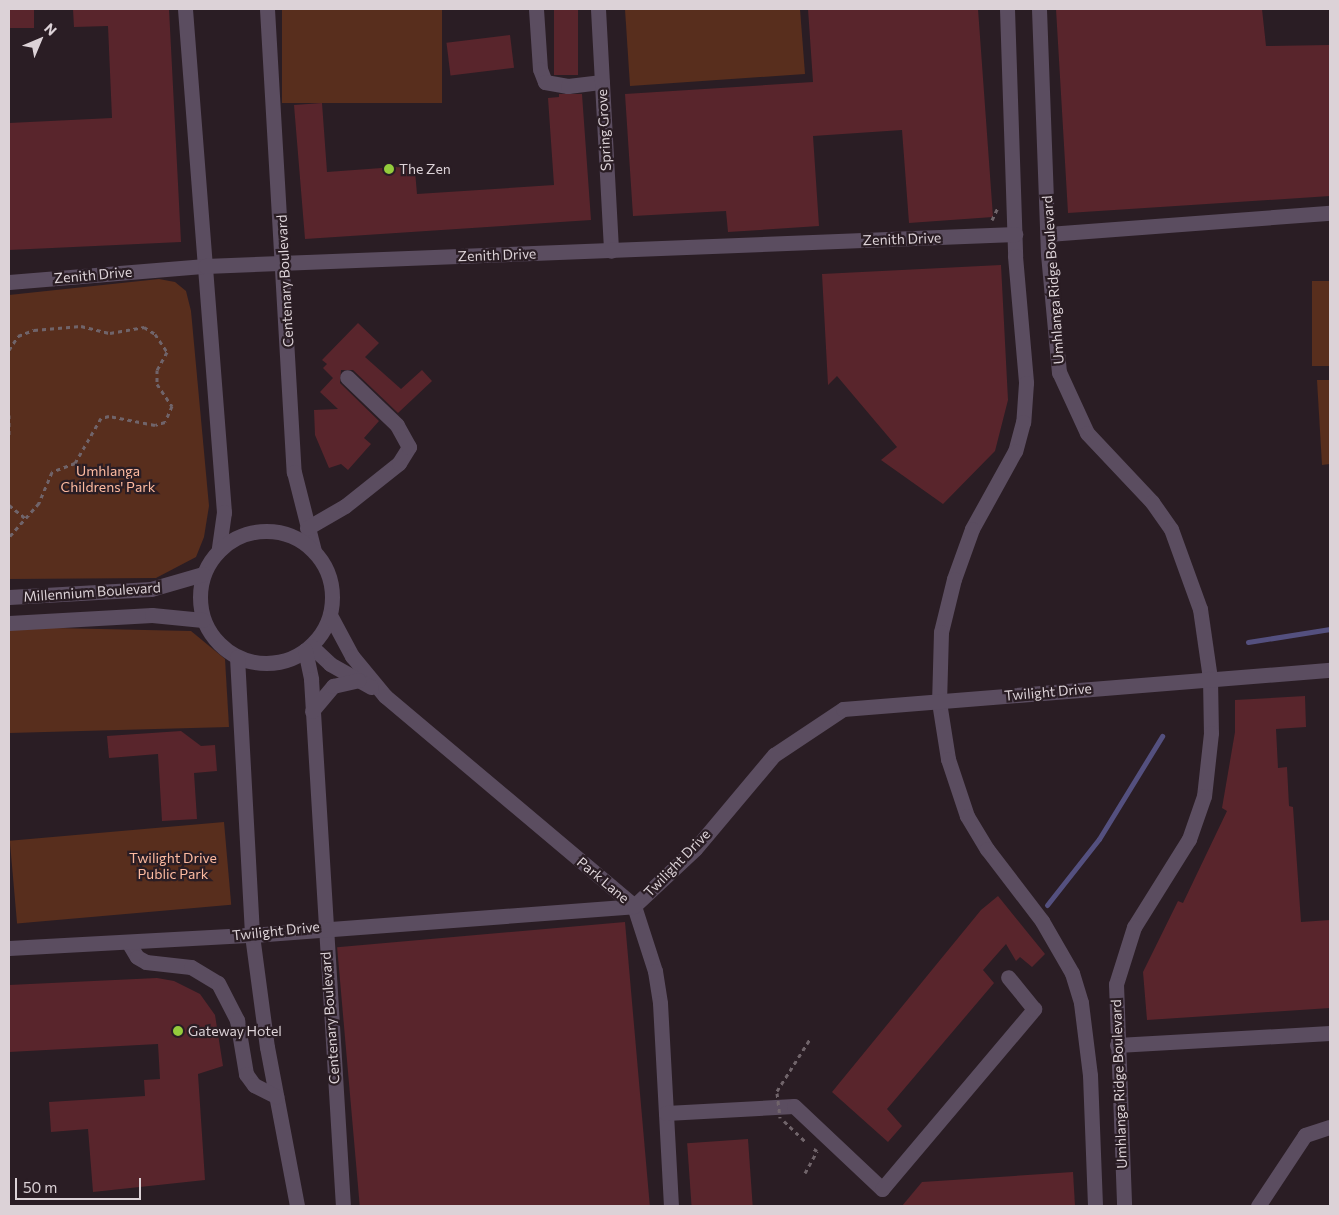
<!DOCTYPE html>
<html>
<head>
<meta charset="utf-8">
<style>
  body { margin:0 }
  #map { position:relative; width:1339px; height:1215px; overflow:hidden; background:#2a1d24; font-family:Commissioner,sans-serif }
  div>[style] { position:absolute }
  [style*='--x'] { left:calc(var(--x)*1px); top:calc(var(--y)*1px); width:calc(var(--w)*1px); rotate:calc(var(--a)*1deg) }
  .green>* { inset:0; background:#582e1d; transform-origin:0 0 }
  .stream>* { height:5px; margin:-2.5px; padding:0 2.5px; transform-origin:2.5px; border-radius:2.5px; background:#54507f }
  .building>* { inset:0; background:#59252c; transform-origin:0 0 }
  .path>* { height:3px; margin-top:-1.5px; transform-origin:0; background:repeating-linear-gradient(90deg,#70646a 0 4px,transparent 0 8px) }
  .minor>* { height:15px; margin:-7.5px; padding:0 7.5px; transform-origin:7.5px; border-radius:7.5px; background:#5b4d60 }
  .minor>.ring { margin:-7.5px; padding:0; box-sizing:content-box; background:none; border:15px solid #5b4d60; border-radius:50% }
  .path-bridge>* { height:3px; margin-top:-1.5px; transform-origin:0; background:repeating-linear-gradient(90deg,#70646a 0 4px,transparent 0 8px) }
  .dots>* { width:14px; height:14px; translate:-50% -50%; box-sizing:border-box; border:2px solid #2a1d24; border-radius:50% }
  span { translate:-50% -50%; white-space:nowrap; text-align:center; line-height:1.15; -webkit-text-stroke:4.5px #2a1d24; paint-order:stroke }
  .street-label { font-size:14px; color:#dcd2d7 }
  .poi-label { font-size:14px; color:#dcd2d7 }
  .left { translate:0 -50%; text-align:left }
  .park-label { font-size:14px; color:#fdbaa0 }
  .frame { position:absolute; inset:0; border:10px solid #dcd2d7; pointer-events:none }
  .north { position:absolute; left:15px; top:15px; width:50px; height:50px; -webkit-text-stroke:4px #2a1d24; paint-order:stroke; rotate:45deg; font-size:14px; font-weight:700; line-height:20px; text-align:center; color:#dcd2d7 }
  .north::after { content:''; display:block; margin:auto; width:18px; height:22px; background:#dcd2d7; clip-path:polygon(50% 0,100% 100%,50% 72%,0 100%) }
  .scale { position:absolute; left:15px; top:1178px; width:126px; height:22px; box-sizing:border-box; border:2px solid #dcd2d7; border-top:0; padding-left:6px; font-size:15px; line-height:18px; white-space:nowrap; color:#dcd2d7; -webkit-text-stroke:4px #2a1d24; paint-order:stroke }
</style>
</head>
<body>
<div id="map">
  <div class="green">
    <div style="left:282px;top:9px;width:160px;height:94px"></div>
    <div style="clip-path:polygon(625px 9px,800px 9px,805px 74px,630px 86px)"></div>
    <div style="clip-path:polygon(159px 279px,175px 282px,186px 291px,191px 311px,209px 506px,204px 537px,196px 557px,156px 578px,9px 579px,9px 295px)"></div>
    <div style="left:1330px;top:281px;width:85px;height:18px;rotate:90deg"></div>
    <div style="clip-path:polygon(1317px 380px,1330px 380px,1330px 464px,1322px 465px)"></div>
    <div style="clip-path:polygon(9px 627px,191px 631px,225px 659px,229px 727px,9px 733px)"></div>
    <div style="left:224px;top:822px;width:83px;height:215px;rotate:85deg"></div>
  </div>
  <div class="stream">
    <div style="--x:1248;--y:642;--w:83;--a:-9"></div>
    <div style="--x:1047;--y:905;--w:84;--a:-51.8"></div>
    <div style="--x:1099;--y:839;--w:121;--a:-58.5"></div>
  </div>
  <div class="building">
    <div style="left:9px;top:9px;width:25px;height:19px"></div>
    <div style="clip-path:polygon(73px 9px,169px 9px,181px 242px,9px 250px,9px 123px,112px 118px,108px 26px,74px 27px)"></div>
    <div style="left:554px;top:9px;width:24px;height:66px"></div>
    <div style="clip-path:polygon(808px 9px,978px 9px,993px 217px,909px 223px,902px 130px,813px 136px,819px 226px,728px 232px,726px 211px,633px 216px,625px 94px,813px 82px)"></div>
    <div style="clip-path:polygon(1056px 9px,1262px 9px,1266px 46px,1330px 45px,1330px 196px,1068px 213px)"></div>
    <div style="left:510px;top:35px;width:33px;height:64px;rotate:83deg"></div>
    <div style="clip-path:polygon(559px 94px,582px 94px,591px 220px,305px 239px,294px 105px,322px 103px,327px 172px,409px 166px,409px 172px,415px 171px,417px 194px,554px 185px,548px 98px,559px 97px)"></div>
    <div style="clip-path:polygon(1001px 265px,1008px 400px,995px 451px,943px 504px,881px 460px,897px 447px,837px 376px,828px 385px,822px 274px)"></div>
    <div style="clip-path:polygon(358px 323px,379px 343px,365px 357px,401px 389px,422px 370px,432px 381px,398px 413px,353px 370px,341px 370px,340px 383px,379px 421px,364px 438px,371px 444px,348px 470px,341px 464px,329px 468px,315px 435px,314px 410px,338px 409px,320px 392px,333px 378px,323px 368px,327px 364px,322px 360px)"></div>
    <div style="clip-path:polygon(1305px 696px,1306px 727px,1276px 729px,1278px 768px,1287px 767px,1289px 806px,1293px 807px,1301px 922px,1330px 920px,1330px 1008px,1147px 1020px,1143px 972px,1178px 901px,1183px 903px,1227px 811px,1222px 808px,1235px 732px,1235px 700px)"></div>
    <div style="clip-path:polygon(181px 731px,201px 746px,215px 745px,217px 771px,194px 773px,197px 819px,162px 821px,158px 754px,109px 758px,107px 736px)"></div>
    <div style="clip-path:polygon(998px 896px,1045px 954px,1032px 967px,1020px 957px,1016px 961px,1006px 944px,983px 970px,994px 983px,887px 1109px,902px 1126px,888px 1142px,832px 1092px,981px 910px)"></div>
    <div style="left:625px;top:922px;width:285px;height:289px;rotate:85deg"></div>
    <div style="clip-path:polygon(157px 978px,174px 981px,200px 994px,215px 1015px,223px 1066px,198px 1074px,205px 1180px,93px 1192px,88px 1129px,51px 1132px,49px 1102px,145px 1096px,144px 1080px,160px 1079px,158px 1044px,9px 1052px,9px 985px)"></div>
    <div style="left:748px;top:1139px;width:67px;height:61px;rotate:86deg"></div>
    <div style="clip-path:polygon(1073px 1172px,1075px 1206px,902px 1206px,922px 1182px)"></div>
  </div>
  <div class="path">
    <div style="--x:992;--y:220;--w:14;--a:-65"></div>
    <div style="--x:9;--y:350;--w:17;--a:-57"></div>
    <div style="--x:18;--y:336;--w:17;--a:-21"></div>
    <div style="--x:34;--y:330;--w:47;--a:-4.9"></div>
    <div style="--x:81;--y:326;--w:30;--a:14"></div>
    <div style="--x:110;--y:333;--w:35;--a:-10"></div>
    <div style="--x:144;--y:327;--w:13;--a:32"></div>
    <div style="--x:155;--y:334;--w:22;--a:56"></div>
    <div style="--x:167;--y:352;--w:21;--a:119"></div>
    <div style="--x:157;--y:370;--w:14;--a:90"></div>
    <div style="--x:157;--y:384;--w:27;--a:56"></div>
    <div style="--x:172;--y:406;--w:17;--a:114"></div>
    <div style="--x:165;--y:422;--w:10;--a:163"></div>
    <div style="--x:155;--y:425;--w:47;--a:-168.9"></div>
    <div style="--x:109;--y:416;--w:8;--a:166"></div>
    <div style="--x:101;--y:418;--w:52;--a:120"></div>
    <div style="--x:75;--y:463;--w:25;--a:159"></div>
    <div style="--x:52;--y:472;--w:34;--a:113"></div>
    <div style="--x:39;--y:503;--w:45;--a:131.4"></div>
    <div style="--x:9;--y:415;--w:23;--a:90"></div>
    <div style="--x:9;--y:505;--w:21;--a:39"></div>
    <div style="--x:777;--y:1091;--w:62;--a:-57.6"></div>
    <div style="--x:784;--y:1121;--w:29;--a:44"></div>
    <div style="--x:805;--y:1173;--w:25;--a:-61"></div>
    <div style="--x:817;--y:1151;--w:4;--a:-146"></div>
  </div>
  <div class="minor">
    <div style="--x:185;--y:9;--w:505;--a:85.57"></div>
    <div style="--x:224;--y:512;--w:37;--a:98"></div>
    <div style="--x:267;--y:9;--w:464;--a:86.7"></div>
    <div style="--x:294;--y:472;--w:81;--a:75.8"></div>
    <div style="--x:536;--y:9;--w:60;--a:86.2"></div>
    <div style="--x:540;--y:69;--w:14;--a:69"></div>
    <div style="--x:545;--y:82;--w:23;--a:10"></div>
    <div style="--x:568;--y:86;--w:34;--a:-7"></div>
    <div style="--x:598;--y:9;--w:242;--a:86.9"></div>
    <div style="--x:1007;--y:9;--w:247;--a:88.1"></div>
    <div style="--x:1015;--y:256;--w:127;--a:85"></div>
    <div style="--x:1026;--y:383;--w:39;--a:94"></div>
    <div style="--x:1023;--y:422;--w:30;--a:105"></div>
    <div style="--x:1015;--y:451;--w:89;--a:118.9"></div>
    <div style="--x:972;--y:529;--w:53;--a:109.8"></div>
    <div style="--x:954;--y:579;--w:55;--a:103.8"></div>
    <div style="--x:941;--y:632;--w:70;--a:91.6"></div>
    <div style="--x:939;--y:702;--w:58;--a:81"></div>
    <div style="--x:948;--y:759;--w:60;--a:71.6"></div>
    <div style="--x:967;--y:816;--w:39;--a:59"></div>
    <div style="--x:987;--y:849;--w:91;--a:52.6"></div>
    <div style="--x:1042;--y:921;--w:60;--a:60"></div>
    <div style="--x:1072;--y:973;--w:31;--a:73"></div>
    <div style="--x:1081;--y:1003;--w:73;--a:82.9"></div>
    <div style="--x:1090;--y:1075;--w:131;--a:87.8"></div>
    <div style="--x:1039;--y:9;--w:245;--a:87.9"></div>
    <div style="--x:1048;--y:254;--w:119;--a:84.7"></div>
    <div style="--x:1059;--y:372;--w:67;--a:65.3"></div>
    <div style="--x:1087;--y:433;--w:95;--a:46.7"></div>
    <div style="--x:1152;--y:502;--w:33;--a:55"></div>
    <div style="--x:1171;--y:529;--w:85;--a:70.1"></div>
    <div style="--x:1200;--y:609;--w:70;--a:81.8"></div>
    <div style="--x:1210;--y:678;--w:55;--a:89"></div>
    <div style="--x:1211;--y:733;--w:63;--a:96.3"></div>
    <div style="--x:1204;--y:796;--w:46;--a:109.2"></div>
    <div style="--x:1189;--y:839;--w:104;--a:122"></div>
    <div style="--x:1134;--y:927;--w:60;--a:107.5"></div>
    <div style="--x:1116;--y:984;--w:222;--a:87.9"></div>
    <div style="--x:1048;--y:234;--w:283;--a:-4.3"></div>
    <div style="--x:9;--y:282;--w:197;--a:-4.7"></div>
    <div style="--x:205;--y:266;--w:811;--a:-2.26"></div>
    <div style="--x:307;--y:528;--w:44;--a:-30.1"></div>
    <div style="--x:345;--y:506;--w:69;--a:-38.5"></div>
    <div style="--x:399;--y:463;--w:19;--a:-58"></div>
    <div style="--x:409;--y:447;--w:25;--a:-119"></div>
    <div style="--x:397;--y:425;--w:69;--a:-136.2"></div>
    <div class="ring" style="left:200px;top:531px;width:117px;height:117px"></div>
    <div style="--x:9;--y:597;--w:142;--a:-3.2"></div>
    <div style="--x:151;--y:589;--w:54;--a:-16.1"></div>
    <div style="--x:330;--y:615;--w:47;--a:61.8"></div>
    <div style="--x:352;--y:656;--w:52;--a:50.5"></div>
    <div style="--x:385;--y:696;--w:326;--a:40.1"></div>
    <div style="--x:634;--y:906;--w:68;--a:72.1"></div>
    <div style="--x:655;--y:971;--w:32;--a:81"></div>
    <div style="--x:660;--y:1003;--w:203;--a:86.9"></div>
    <div style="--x:9;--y:623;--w:143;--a:-3.2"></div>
    <div style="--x:152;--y:615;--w:51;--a:5.6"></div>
    <div style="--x:311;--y:646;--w:26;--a:43"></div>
    <div style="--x:330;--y:664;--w:47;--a:29.3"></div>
    <div style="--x:305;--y:650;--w:30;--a:78"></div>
    <div style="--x:311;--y:679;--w:528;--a:86.53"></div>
    <div style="--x:237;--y:657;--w:278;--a:86.9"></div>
    <div style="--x:252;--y:935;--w:113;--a:82.4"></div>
    <div style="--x:267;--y:1047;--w:162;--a:79.3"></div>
    <div style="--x:312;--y:711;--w:33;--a:-50"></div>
    <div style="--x:333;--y:686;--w:26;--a:-13"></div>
    <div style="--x:128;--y:942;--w:17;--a:59"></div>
    <div style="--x:137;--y:957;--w:10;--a:29"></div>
    <div style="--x:146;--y:962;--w:45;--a:6.3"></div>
    <div style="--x:191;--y:967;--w:31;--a:31"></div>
    <div style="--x:218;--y:983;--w:42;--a:62.8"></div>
    <div style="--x:237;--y:1020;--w:55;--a:80.5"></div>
    <div style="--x:246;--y:1074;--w:14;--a:54"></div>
    <div style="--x:254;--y:1085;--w:25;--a:27"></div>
    <div style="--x:9;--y:948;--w:243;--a:-3.1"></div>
    <div style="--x:252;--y:935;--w:383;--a:-4.3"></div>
    <div style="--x:634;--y:906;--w:83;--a:-43.1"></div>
    <div style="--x:695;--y:849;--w:123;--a:-50"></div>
    <div style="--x:774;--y:755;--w:83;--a:-33.7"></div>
    <div style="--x:843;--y:709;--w:489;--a:-4.6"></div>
    <div style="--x:1117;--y:1045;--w:213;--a:-3.2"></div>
    <div style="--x:666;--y:1113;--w:128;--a:-3.1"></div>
    <div style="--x:794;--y:1106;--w:121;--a:43.3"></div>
    <div style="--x:882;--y:1189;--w:236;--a:-49.8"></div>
    <div style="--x:1034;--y:1009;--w:41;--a:-129.1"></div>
    <div style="--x:1258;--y:1206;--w:85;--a:-56.5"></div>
    <div style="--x:1305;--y:1135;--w:26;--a:-18"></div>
  </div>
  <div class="path-bridge">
    <div style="--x:777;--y:1093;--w:25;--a:83"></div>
  </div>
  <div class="dots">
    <div style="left:389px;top:169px;background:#94cc3c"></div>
    <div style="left:178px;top:1031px;background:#94cc3c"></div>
  </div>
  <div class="street-label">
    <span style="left:604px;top:130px;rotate:-93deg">Spring Grove</span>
    <span style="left:902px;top:239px;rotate:-2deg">Zenith Drive</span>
    <span style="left:497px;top:255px;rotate:-2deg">Zenith Drive</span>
    <span style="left:93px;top:275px;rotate:-5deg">Zenith Drive</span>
    <span style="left:1053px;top:280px;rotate:-94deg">Umhlanga Ridge Boulevard</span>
    <span style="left:285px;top:281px;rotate:-93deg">Centenary Boulevard</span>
    <span style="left:92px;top:592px;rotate:-4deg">Millennium Boulevard</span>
    <span style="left:1048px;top:692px;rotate:-5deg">Twilight Drive</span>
    <span style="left:677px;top:863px;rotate:-46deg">Twilight Drive</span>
    <span style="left:603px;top:880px;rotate:40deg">Park Lane</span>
    <span style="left:276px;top:931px;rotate:-6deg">Twilight Drive</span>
    <span style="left:330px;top:1018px;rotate:-94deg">Centenary Boulevard</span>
    <span style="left:1119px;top:1084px;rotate:-92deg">Umhlanga Ridge Boulevard</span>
  </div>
  <div class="poi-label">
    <span class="left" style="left:399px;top:169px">The Zen</span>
    <span class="left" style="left:188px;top:1031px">Gateway Hotel</span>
  </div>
  <div class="park-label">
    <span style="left:108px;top:479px">Umhlanga<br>Childrens' Park</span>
    <span style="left:173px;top:866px">Twilight Drive<br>Public Park</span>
  </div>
  <div class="frame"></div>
  <div class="north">N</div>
  <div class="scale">50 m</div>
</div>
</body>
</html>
